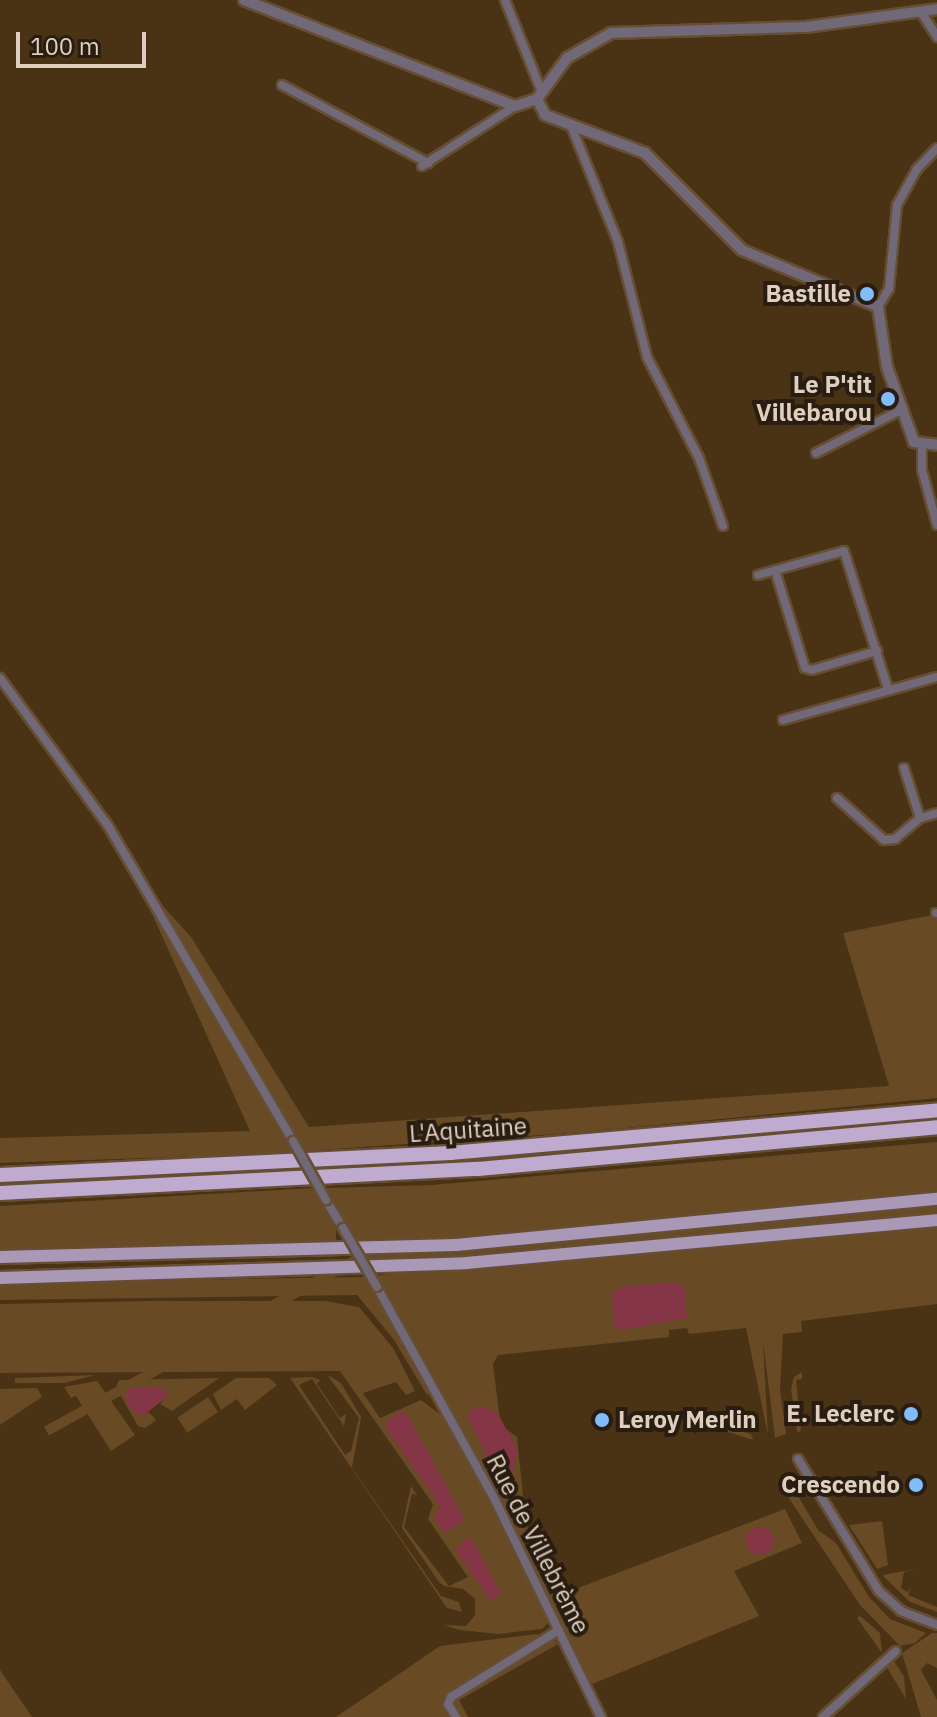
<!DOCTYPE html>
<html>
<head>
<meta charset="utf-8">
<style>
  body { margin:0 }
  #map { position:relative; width:937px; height:1717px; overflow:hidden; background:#4a3214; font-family:"IBM Plex Sans",sans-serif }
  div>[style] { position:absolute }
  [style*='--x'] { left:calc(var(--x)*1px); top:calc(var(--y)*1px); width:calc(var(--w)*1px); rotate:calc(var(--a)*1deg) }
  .green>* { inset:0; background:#684a25; transform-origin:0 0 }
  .water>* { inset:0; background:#843546 }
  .round { border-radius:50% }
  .roads { filter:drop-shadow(2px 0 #654e33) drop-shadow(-2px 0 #654e33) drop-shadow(0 2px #654e33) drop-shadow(0 -2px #654e33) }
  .minor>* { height:8px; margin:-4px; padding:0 4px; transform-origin:4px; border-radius:4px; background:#716978 }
  .tertiary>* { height:10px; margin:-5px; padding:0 5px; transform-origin:5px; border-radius:5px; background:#716978 }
  .primary>* { height:12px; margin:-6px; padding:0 6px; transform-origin:6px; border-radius:6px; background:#a999b7 }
  .motorway>* { height:14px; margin:-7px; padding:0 7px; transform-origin:7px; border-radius:7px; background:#bfabd0 }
  .bridges { filter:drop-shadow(2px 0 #654e33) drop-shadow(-2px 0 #654e33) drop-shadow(0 2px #654e33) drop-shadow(0 -2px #654e33) }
  .minor-bridge>* { height:8px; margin:-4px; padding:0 4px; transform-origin:4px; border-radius:4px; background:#716978 }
  .dots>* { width:22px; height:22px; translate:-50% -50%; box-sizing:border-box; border:4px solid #281d10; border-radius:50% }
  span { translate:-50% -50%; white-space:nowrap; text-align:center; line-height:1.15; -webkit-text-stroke:8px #281d10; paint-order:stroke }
  .poi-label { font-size:24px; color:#decfbf; font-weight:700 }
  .right { translate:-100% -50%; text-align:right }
  .left { translate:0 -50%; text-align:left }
  .street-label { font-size:24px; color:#decfbf }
  .scale { position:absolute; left:16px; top:32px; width:130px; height:36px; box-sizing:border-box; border:4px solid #decfbf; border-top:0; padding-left:10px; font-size:24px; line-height:28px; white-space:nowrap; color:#decfbf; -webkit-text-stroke:6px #281d10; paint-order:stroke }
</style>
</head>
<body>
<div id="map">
  <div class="green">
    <div style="clip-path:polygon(151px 893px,191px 937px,309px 1127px,889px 1086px,843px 933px,937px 914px,937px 1098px,585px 1132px,304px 1151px)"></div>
    <div style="clip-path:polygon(144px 896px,293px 1153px,0 1163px,0 1138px,250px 1131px)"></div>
    <div style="clip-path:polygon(937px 1142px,937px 1194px,485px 1237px,359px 1244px,326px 1188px,431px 1185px)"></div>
    <div style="clip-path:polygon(313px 1188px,336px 1229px,336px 1245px,0 1253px,0 1206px)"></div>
    <div style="clip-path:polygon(937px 1205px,937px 1214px,467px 1258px,371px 1264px,365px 1255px,597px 1239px)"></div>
    <div style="clip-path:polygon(937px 1225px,937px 1304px,801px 1321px,802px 1332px,783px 1334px,780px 1389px,786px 1434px,775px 1438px,763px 1341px,768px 1435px,746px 1328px,689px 1334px,687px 1328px,669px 1330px,669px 1337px,498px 1355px,493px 1364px,499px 1412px,502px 1426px,517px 1437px,526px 1524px,553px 1589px,565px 1593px,785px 1509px,802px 1543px,734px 1571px,759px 1616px,592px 1684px,377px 1275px)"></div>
    <div style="left:352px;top:1256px;width:10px;height:352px;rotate:61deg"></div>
    <div style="clip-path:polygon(364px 1277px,432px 1392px,427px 1395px,394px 1340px,357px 1295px,0 1300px,0 1283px)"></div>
    <div style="clip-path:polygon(148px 1301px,325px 1301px,359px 1307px,393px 1348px,415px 1391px,406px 1395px,396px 1382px,363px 1393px,380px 1418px,421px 1400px,445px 1418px,548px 1613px,547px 1624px,542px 1629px,498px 1634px,459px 1630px,444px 1625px,466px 1626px,475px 1615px,475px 1599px,463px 1589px,444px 1586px,439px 1582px,402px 1528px,411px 1486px,417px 1495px,412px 1494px,404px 1527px,449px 1586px,468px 1577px,428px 1519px,433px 1504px,340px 1371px,0 1373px,0 1304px)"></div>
    <div style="clip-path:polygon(802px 1372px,802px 1379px,796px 1380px,801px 1431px,797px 1432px,791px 1389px,794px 1377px)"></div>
    <div style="clip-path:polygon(95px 1375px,65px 1383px,15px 1383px,15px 1378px)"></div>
    <div style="clip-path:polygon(328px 1376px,333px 1378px,341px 1383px,361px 1417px,352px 1468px,441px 1596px,459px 1602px,462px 1612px,447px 1608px,290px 1378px,312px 1377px,320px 1380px,317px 1384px,340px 1418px,346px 1414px,344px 1426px,312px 1379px,299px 1385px,345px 1455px,351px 1451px,359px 1418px)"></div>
    <div style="clip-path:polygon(219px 1378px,172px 1411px,160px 1404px,168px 1395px,144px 1415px,149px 1412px,156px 1420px,145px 1428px,138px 1426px,116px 1387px,119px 1380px)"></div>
    <div style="clip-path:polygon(236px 1378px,269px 1378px,277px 1385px,245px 1410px,237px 1399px,221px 1410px,213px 1394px)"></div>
    <div style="clip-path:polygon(97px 1381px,135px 1435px,111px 1451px,76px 1396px,71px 1398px,64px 1387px)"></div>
    <div style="clip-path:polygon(37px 1388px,42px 1397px,0 1425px,0 1389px)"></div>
    <div style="left:208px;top:1397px;width:18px;height:37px;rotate:56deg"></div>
    <div style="clip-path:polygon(674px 1410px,751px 1434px,753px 1440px,673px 1414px)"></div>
    <div style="clip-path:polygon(794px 1489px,818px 1530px,836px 1543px,869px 1597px,890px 1619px,926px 1633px,915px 1643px,900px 1646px,860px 1605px,786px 1494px)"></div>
    <div style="clip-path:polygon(882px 1521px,888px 1565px,877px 1569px,849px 1525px)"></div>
    <div style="clip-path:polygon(916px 1569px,904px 1572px,901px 1588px,907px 1592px,911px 1588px,908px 1595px,937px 1607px,937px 1612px,910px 1602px,882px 1575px)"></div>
    <div style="clip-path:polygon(860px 1616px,880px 1633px,882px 1653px,857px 1618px)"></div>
    <div style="clip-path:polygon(932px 1633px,937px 1633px,937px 1668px,927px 1663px,921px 1670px,937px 1700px,937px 1717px,921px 1717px,902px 1653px)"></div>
    <div style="clip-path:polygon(537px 1634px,560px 1643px,459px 1700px,468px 1717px,336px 1717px,440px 1646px)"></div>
    <div style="clip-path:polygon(893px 1660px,904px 1676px,906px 1699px,886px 1666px)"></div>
    <div style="clip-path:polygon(0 1670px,32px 1717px,36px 1717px,0 1717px)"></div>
  </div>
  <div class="water">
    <div style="clip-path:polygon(671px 1282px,684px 1285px,687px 1318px,621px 1330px,614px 1326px,612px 1293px,620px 1287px)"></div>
    <div style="clip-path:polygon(161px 1387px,168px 1396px,144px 1415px,135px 1414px,124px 1397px,130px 1388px)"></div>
    <div style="clip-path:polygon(477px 1405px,496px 1411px,517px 1448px,511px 1482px,498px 1480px,467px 1415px)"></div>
    <div style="clip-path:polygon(400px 1412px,407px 1414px,465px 1520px,444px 1533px,434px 1518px,440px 1506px,386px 1428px,388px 1420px)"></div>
    <div class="round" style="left:746px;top:1527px;width:28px;height:28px"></div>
    <div style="clip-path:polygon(470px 1536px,501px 1593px,492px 1602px,455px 1550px)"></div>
  </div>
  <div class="roads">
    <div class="minor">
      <div style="--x:505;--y:0;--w:97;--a:68.2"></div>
      <div style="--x:921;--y:12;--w:30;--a:57"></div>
      <div style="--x:282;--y:85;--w:166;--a:28.1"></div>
      <div style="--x:572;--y:128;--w:123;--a:68"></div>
      <div style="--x:618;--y:242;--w:119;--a:75.8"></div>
      <div style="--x:647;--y:357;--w:114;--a:62.8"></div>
      <div style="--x:699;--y:458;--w:72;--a:70.6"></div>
      <div style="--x:422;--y:166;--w:111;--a:-32.8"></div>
      <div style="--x:878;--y:307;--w:21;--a:-59"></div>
      <div style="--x:889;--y:289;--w:84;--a:-84.6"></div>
      <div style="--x:897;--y:205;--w:41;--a:-60.9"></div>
      <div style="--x:917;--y:169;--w:29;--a:-46"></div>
      <div style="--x:922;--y:446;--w:24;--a:90"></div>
      <div style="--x:922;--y:470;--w:57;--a:74.7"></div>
      <div style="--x:816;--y:453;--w:97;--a:-26.8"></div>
      <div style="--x:775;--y:570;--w:102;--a:73"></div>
      <div style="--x:805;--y:668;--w:7;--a:16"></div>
      <div style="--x:812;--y:670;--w:68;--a:-16.3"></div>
      <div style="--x:758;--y:575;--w:89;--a:-15.6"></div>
      <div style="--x:844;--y:551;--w:145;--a:72.3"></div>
      <div style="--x:0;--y:678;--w:181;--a:53.8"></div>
      <div style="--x:107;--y:824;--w:368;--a:59.6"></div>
      <div style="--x:783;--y:720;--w:160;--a:-15.6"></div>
      <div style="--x:904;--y:768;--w:52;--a:72.3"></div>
      <div style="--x:837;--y:798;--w:63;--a:41.8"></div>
      <div style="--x:884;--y:840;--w:11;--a:-5"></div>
      <div style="--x:895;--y:839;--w:33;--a:-40"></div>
      <div style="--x:920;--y:818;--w:18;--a:-16"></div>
      <div style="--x:936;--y:913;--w:1;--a:0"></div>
      <div style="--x:326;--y:1200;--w:33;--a:59"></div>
      <div style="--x:377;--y:1287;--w:244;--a:61"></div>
      <div style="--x:495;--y:1500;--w:242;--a:64"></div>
      <div style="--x:798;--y:1459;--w:155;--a:58.5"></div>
      <div style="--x:879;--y:1591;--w:30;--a:42"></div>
      <div style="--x:901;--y:1611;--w:39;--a:21"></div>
      <div style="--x:456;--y:1717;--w:15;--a:-122"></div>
      <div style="--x:448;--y:1704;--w:8;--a:-67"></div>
      <div style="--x:451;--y:1697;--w:127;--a:-31.8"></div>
      <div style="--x:823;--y:1717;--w:98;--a:-42.1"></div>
    </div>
    <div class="tertiary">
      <div style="--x:244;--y:0;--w:291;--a:21.4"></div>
      <div style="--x:515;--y:106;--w:23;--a:-18"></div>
      <div style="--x:537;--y:99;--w:51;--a:-53.8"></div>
      <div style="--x:567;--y:58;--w:51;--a:-29.6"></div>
      <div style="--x:611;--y:33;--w:195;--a:-1.8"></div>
      <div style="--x:806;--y:27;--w:132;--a:-7.8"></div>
      <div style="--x:537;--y:99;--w:18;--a:63"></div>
      <div style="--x:545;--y:115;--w:107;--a:20.8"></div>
      <div style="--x:645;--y:153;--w:137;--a:45"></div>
      <div style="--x:742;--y:250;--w:147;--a:22.7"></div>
      <div style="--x:878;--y:307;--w:61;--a:81.5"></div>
      <div style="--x:887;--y:367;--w:80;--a:70.2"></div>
      <div style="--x:914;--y:442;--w:23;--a:7"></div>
    </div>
    <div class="primary">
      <div style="--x:0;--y:1257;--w:456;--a:-1.5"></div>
      <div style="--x:456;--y:1245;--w:483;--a:-5.5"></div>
      <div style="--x:0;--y:1278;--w:466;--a:-1.8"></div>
      <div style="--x:466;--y:1263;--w:473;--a:-5.2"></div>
    </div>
    <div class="motorway">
      <div style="--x:0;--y:1175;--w:451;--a:-2.8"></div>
      <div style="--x:450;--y:1153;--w:489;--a:-5"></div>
      <div style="--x:0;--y:1193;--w:479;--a:-2.9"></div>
      <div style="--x:478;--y:1169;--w:461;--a:-5.2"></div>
    </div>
  </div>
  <div class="bridges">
    <div class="minor-bridge">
      <div style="--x:293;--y:1141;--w:68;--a:60.8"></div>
      <div style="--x:343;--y:1228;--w:68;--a:60"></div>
    </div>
  </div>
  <div class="dots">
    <div style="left:867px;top:294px;background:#80bdfa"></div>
    <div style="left:888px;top:399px;background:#80bdfa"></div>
    <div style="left:911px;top:1414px;background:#80bdfa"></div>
    <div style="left:602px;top:1420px;background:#80bdfa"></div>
    <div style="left:916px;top:1485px;background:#80bdfa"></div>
  </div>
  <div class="poi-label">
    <span class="right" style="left:851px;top:294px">Bastille</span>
    <span class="right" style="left:872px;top:399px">Le P'tit<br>Villebarou</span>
    <span class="right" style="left:895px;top:1414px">E. Leclerc</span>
    <span class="left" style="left:618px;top:1420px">Leroy Merlin</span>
    <span class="right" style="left:900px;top:1485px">Crescendo</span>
  </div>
  <div class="street-label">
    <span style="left:468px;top:1130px;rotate:-4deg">L'Aquitaine</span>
    <span style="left:538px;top:1544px;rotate:63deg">Rue de Villebrème</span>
  </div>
  <div class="scale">100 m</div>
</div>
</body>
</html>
